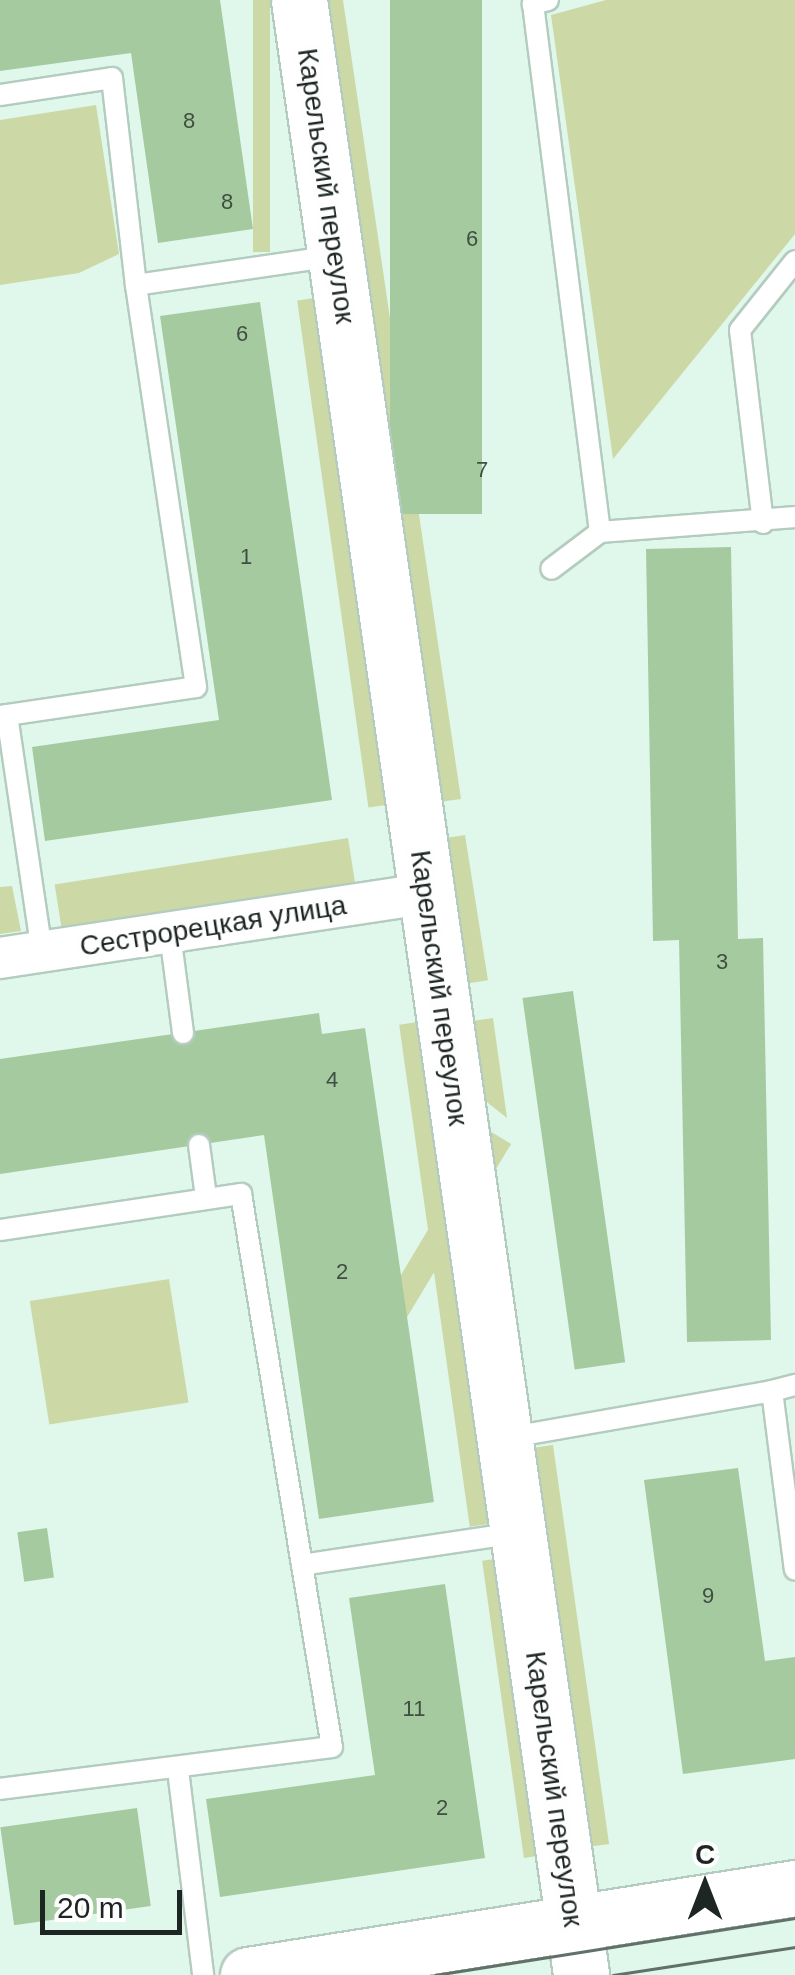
<!DOCTYPE html>
<html>
<head>
<meta charset="utf-8">
<style>
  body { margin:0 }
  #map { position:relative; width:795px; height:1975px; overflow:hidden; background:#dff8eb; font-family:Helvetica,sans-serif }
  div>[style] { position:absolute }
  [style*='--x'] { left:calc(var(--x)*1px); top:calc(var(--y)*1px); width:calc(var(--w)*1px); rotate:calc(var(--a)*1deg) }
  .green>* { inset:0; background:#ccd9a6; transform-origin:0 0 }
  .building>* { inset:0; background:#a6caa0; transform-origin:0 0 }
  .roads { filter:drop-shadow(2px 0 #b4ccbf) drop-shadow(-2px 0 #b4ccbf) drop-shadow(0 2px #b4ccbf) drop-shadow(0 -2px #b4ccbf) }
  .lane>* { height:20px; margin:-10px; padding:0 10px; transform-origin:10px; border-radius:10px; background:#fff }
  .street>* { height:40px; margin:-20px; padding:0 20px; transform-origin:20px; border-radius:20px; background:#fff }
  .secondary>* { height:55px; margin:-27.5px; padding:0 27.5px; transform-origin:27.5px; border-radius:27.5px; background:#fff }
  .tram>* { height:2.5px; margin:-1.25px; padding:0 1.25px; transform-origin:1.25px; border-radius:1.25px; background:#617069 }
  span { translate:-50% -50%; white-space:nowrap; text-align:center; line-height:1.15; -webkit-text-stroke:10px #fefefe; paint-order:stroke }
  .number-label { font-size:22px; color:#3f4f42 }
  .number-label span { -webkit-text-stroke-width:0 }
  .street-label { font-size:28px; color:#1d2622 }
  .north { position:absolute; left:655px; top:1835px; width:100px; height:100px; -webkit-text-stroke:8px #fefefe; paint-order:stroke; rotate:0deg; font-size:28px; font-weight:700; line-height:40px; text-align:center; color:#1d2622 }
  .north::after { content:''; display:block; margin:auto; width:35px; height:45px; background:#1d2622; clip-path:polygon(50% 0,100% 100%,50% 72%,0 100%) }
  .scale { position:absolute; left:40px; top:1890px; width:142px; height:45px; box-sizing:border-box; border:5px solid #1d2622; border-top:0; padding-left:12px; font-size:30px; line-height:35px; white-space:nowrap; color:#1d2622; -webkit-text-stroke:8px #fefefe; paint-order:stroke }
</style>
</head>
<body>
<div id="map">
  <div class="green">
    <div style="left:253px;top:0;width:17px;height:252px"></div>
    <div style="clip-path:polygon(326px 0,343px 0,461px 799px,439px 802px)"></div>
    <div style="clip-path:polygon(606px 0,795px 0,795px 234px,613px 459px,551px 15px)"></div>
    <div style="clip-path:polygon(96px 105px,119px 254px,79px 273px,0 285px,0 120px)"></div>
    <div style="left:315px;top:298px;width:512px;height:18px;rotate:82deg"></div>
    <div style="left:465px;top:835px;width:147px;height:21px;rotate:81deg"></div>
    <div style="left:348px;top:838px;width:47px;height:297px;rotate:81deg"></div>
    <div style="clip-path:polygon(12px 886px,21px 931px,0 934px,0 887px)"></div>
    <div style="clip-path:polygon(493px 1018px,507px 1118px,483px 1099px,472px 1021px)"></div>
    <div style="left:418px;top:1022px;width:507px;height:19px;rotate:82deg"></div>
    <div style="left:488px;top:1130px;width:27px;height:281px;rotate:31deg"></div>
    <div style="left:169px;top:1279px;width:125px;height:141px;rotate:81deg"></div>
    <div style="left:553px;top:1445px;width:403px;height:20px;rotate:82deg"></div>
    <div style="left:495px;top:1559px;width:300px;height:13px;rotate:82deg"></div>
  </div>
  <div class="building">
    <div style="clip-path:polygon(0 0,220px 0,253px 229px,158px 243px,131px 53px,0 71px)"></div>
    <div style="left:390px;top:0;width:92px;height:514px"></div>
    <div style="clip-path:polygon(260px 302px,332px 800px,45px 841px,32px 747px,219px 720px,160px 316px)"></div>
    <div style="clip-path:polygon(731px 547px,738px 939px,763px 938px,771px 1340px,687px 1342px,679px 940px,653px 941px,646px 549px)"></div>
    <div style="left:573px;top:991px;width:375px;height:51px;rotate:82deg"></div>
    <div style="clip-path:polygon(319px 1013px,322px 1034px,365px 1028px,434px 1502px,319px 1519px,264px 1135px,0 1174px,0 1059px)"></div>
    <div style="clip-path:polygon(738px 1468px,765px 1661px,795px 1657px,795px 1759px,683px 1774px,644px 1480px)"></div>
    <div style="left:47px;top:1528px;width:50px;height:30px;rotate:82deg"></div>
    <div style="clip-path:polygon(445px 1584px,485px 1858px,220px 1897px,206px 1799px,375px 1775px,349px 1598px)"></div>
    <div style="left:137px;top:1808px;width:99px;height:138px;rotate:82deg"></div>
  </div>
  <div class="roads">
    <div class="lane">
      <div style="--x:548;--y:0;--w:16;--a:165"></div>
      <div style="--x:533;--y:4;--w:532;--a:82.77"></div>
      <div style="--x:600;--y:532;--w:61;--a:142.9"></div>
      <div style="--x:0;--y:95;--w:113;--a:-8.6"></div>
      <div style="--x:112;--y:78;--w:208;--a:83.4"></div>
      <div style="--x:136;--y:285;--w:200;--a:-8.3"></div>
      <div style="--x:763;--y:523;--w:194;--a:-96.8"></div>
      <div style="--x:740;--y:330;--w:88;--a:-51.4"></div>
      <div style="--x:600;--y:532;--w:196;--a:-4.4"></div>
      <div style="--x:7;--y:715;--w:240;--a:81.6"></div>
      <div style="--x:0;--y:716;--w:198;--a:-8.4"></div>
      <div style="--x:196;--y:687;--w:406;--a:-98.5"></div>
      <div style="--x:170;--y:934;--w:100;--a:82.5"></div>
      <div style="--x:199;--y:1145;--w:52;--a:82.3"></div>
      <div style="--x:0;--y:1230;--w:244;--a:-8.5"></div>
      <div style="--x:241;--y:1194;--w:560;--a:80.66"></div>
      <div style="--x:332;--y:1747;--w:335;--a:172.8"></div>
      <div style="--x:772;--y:1391;--w:24;--a:-15"></div>
      <div style="--x:506;--y:1438;--w:270;--a:-10"></div>
      <div style="--x:772;--y:1391;--w:180;--a:82.7"></div>
      <div style="--x:302;--y:1565;--w:215;--a:-8.5"></div>
      <div style="--x:178;--y:1770;--w:207;--a:83"></div>
    </div>
    <div class="street">
      <div style="--x:0;--y:958;--w:430;--a:-8.6"></div>
    </div>
    <div class="secondary">
      <div style="--x:299;--y:0;--w:1995;--a:81.87"></div>
      <div style="--x:248;--y:1975;--w:554;--a:-9.04"></div>
    </div>
  </div>
  <div class="tram">
    <div style="--x:435;--y:1975;--w:364;--a:-9"></div>
    <div style="--x:613;--y:1975;--w:184;--a:-8.7"></div>
  </div>
  <div class="number-label">
    <span style="left:189px;top:121px">8</span>
    <span style="left:227px;top:202px">8</span>
    <span style="left:472px;top:239px">6</span>
    <span style="left:242px;top:334px">6</span>
    <span style="left:482px;top:470px">7</span>
    <span style="left:246px;top:557px">1</span>
    <span style="left:722px;top:962px">3</span>
    <span style="left:332px;top:1080px">4</span>
    <span style="left:342px;top:1272px">2</span>
    <span style="left:708px;top:1596px">9</span>
    <span style="left:414px;top:1709px">11</span>
    <span style="left:442px;top:1808px">2</span>
  </div>
  <div class="street-label">
    <span style="left:326px;top:186px;rotate:82deg">Карельский переулок</span>
    <span style="left:213px;top:926px;rotate:-9deg">Сестрорецкая улица</span>
    <span style="left:439px;top:988px;rotate:82deg">Карельский переулок</span>
    <span style="left:554px;top:1789px;rotate:82deg">Карельский переулок</span>
  </div>
  <div class="north">С</div>
  <div class="scale">20 m</div>
</div>
</body>
</html>
